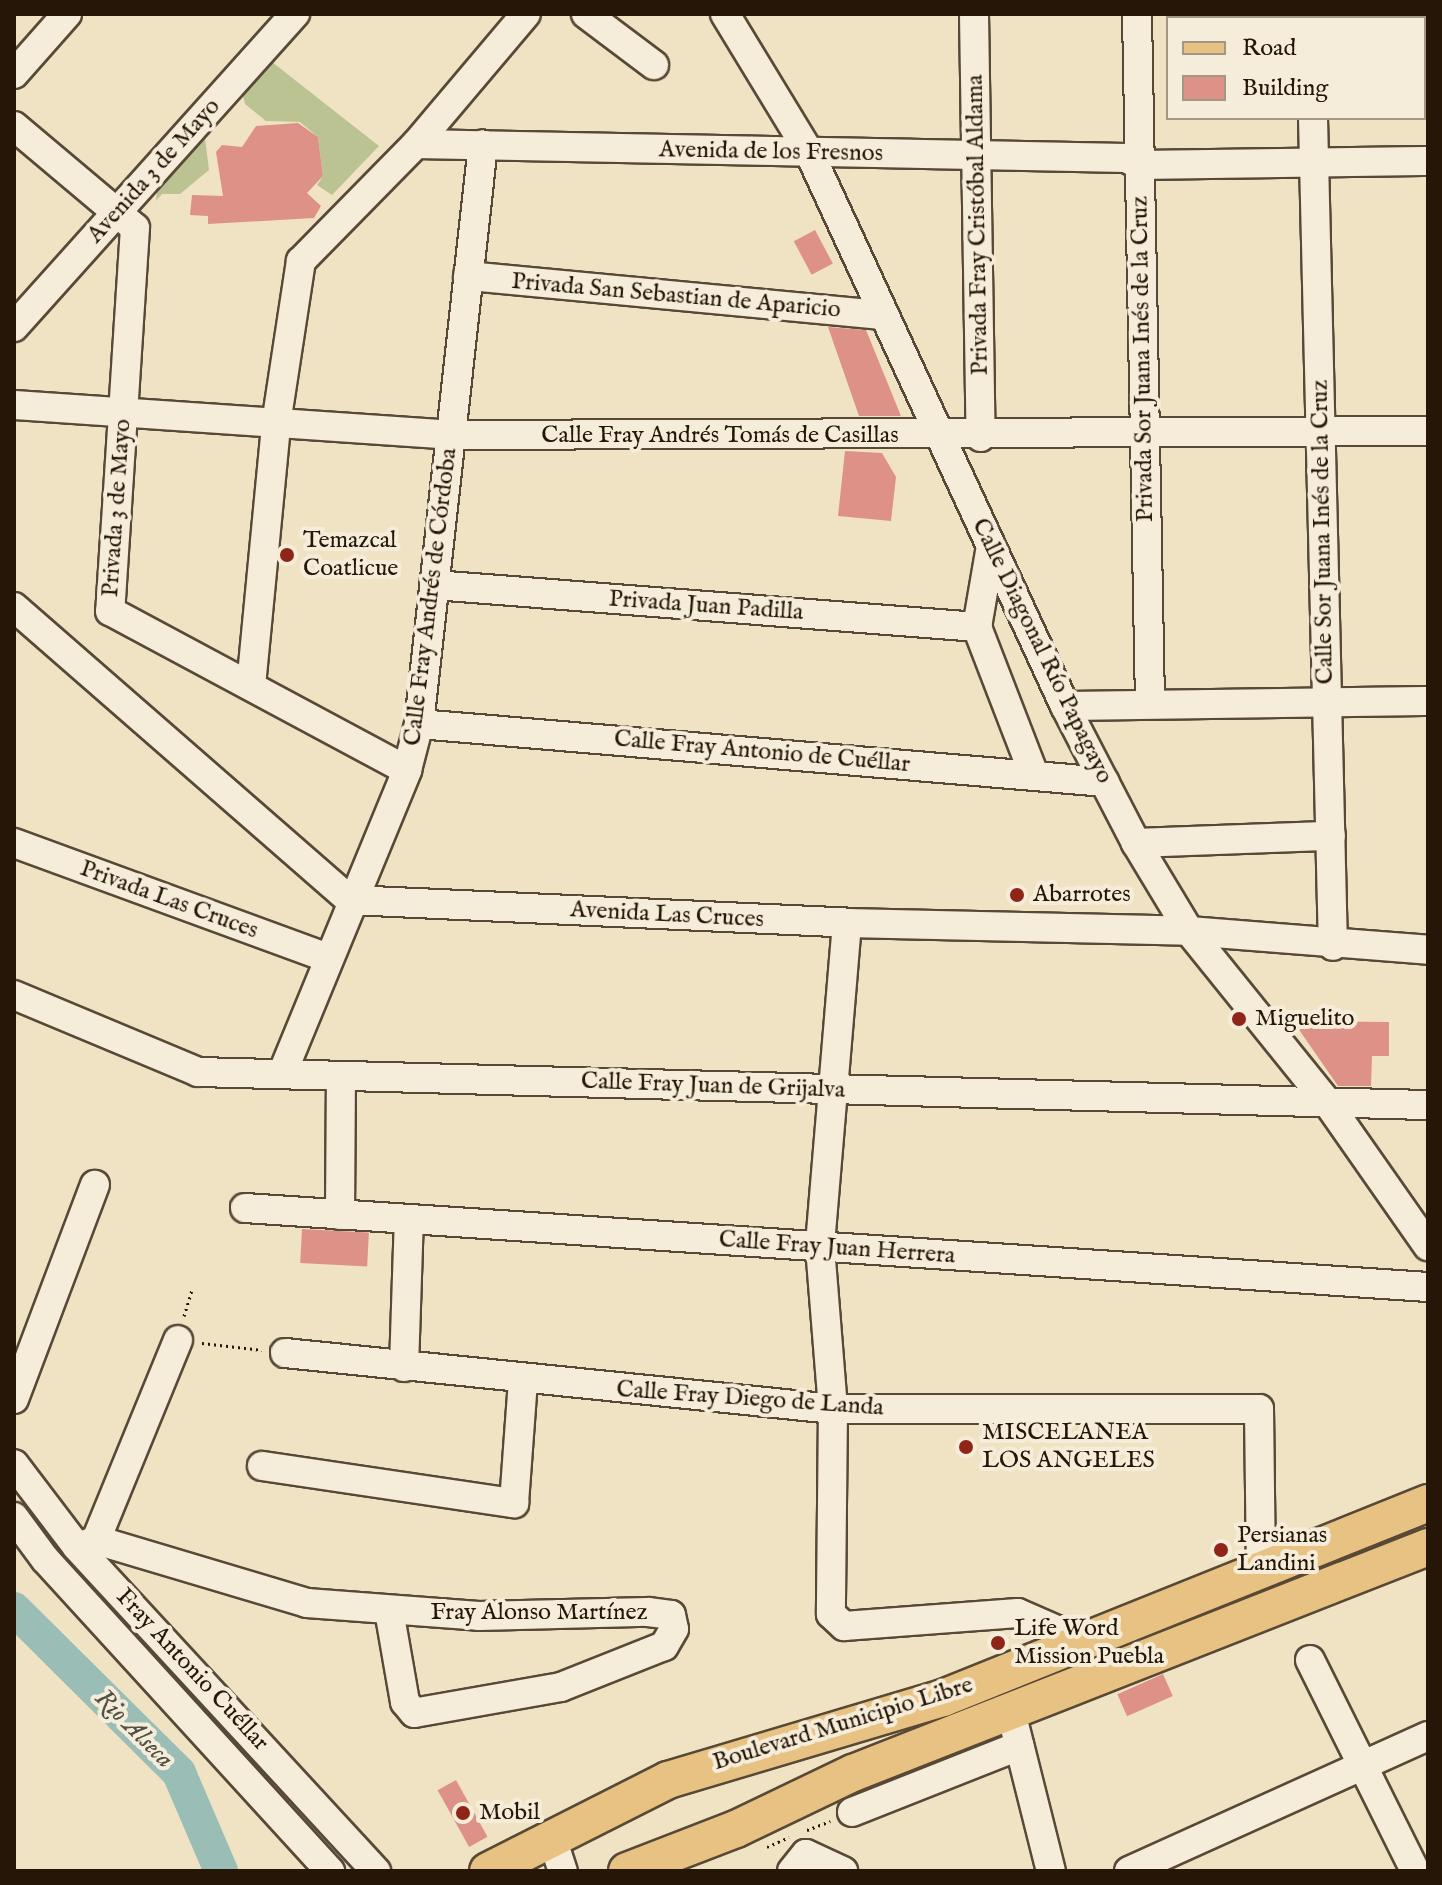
<!DOCTYPE html>
<html>
<head>
<meta charset="utf-8">
<style>
  body { margin:0 }
  #map { position:relative; width:1442px; height:1885px; overflow:hidden; background:#f0e3c4; font-family:"IM FELL English",serif }
  div>[style] { position:absolute }
  [style*='--x'] { left:calc(var(--x)*1px); top:calc(var(--y)*1px); width:calc(var(--w)*1px); rotate:calc(var(--a)*1deg) }
  .green>* { inset:0; background:#bbc393 }
  .river>* { height:34px; margin:-17px; padding:0 17px; transform-origin:17px; border-radius:17px; background:#9abeb6 }
  .building>* { inset:0; background:#de9187; transform-origin:0 0 }
  .path>* { height:3px; margin-top:-1.5px; transform-origin:0; background:repeating-linear-gradient(90deg,#251607 0 2px,transparent 0 6px) }
  .roads { filter:drop-shadow(2px 0 #584936) drop-shadow(-2px 0 #584936) drop-shadow(0 2px #584936) drop-shadow(0 -2px #584936) }
  .minor>* { height:28px; margin:-14px; padding:0 14px; transform-origin:14px; border-radius:14px; background:#f5edd9 }
  .major>* { height:36px; margin:-18px; padding:0 18px; transform-origin:18px; border-radius:18px; background:#e8c282 }
  .dots>* { width:22px; height:22px; translate:-50% -50%; box-sizing:border-box; border:4px solid #f5edd9; border-radius:50% }
  span { translate:-50% -50%; white-space:nowrap; text-align:center; line-height:1.15; -webkit-text-stroke:8px #f5edd9; paint-order:stroke }
  .street-label { font-size:24px; color:#251607 }
  .poi-label { font-size:24px; color:#251607 }
  .left { translate:0 -50%; text-align:left }
  .water-label { font-size:26px; color:#4e5144; font-style:italic }
  .frame { position:absolute; inset:0; border:16px solid #251607; pointer-events:none }
  .legend { position:absolute; left:1166px; top:16px; width:260px; height:104px; box-sizing:border-box; background:#f5edd9; border:2px solid #a29785; margin:0; padding:10px 14px; list-style:none; font-size:24px; color:#251607 }
  .legend li { display:flex; align-items:center; gap:16px; height:40px }
  .legend b { width:40px; border:2px solid #a29785 }
</style>
</head>
<body>
<div id="map">
  <div class="green">
    <div style="clip-path:polygon(272px 62px,379px 146px,332px 195px,317px 185px,323px 176px,318px 137px,300px 122px,266px 121px,245px 104px,243px 96px)"></div>
    <div style="clip-path:polygon(205px 138px,209px 170px,180px 194px,162px 194px,156px 201px,157px 192px)"></div>
  </div>
  <div class="river">
    <div style="--x:14;--y:1609;--w:233;--a:44.8"></div>
    <div style="--x:179;--y:1773;--w:107;--a:66.8"></div>
  </div>
  <div class="building">
    <div style="clip-path:polygon(298px 123px,318px 137px,323px 176px,307px 193px,321px 206px,314px 218px,208px 224px,208px 216px,190px 215px,192px 195px,223px 196px,216px 152px,222px 145px,242px 147px,256px 126px)"></div>
    <div style="left:815px;top:230px;width:38px;height:24px;rotate:62deg"></div>
    <div style="clip-path:polygon(828px 327px,866px 330px,901px 416px,859px 416px)"></div>
    <div style="clip-path:polygon(845px 451px,882px 453px,896px 477px,891px 521px,838px 516px)"></div>
    <div style="clip-path:polygon(1293px 1021px,1389px 1022px,1389px 1056px,1372px 1056px,1371px 1086px,1338px 1086px)"></div>
    <div style="left:302px;top:1229px;width:67px;height:34px;rotate:3deg"></div>
    <div style="left:1163px;top:1674px;width:24px;height:50px;rotate:66deg"></div>
    <div style="left:456px;top:1780px;width:65px;height:21px;rotate:61deg"></div>
  </div>
  <div class="path">
    <div style="--x:184;--y:1316;--w:28;--a:-73"></div>
    <div style="--x:202;--y:1343;--w:60;--a:6.7"></div>
    <div style="--x:807;--y:1830;--w:25;--a:-21"></div>
    <div style="--x:767;--y:1847;--w:24;--a:-24"></div>
  </div>
  <div class="roads">
    <div class="minor">
      <div style="--x:586;--y:14;--w:85;--a:36.9"></div>
      <div style="--x:725;--y:14;--w:164;--a:58.7"></div>
      <div style="--x:810;--y:154;--w:608;--a:65.21"></div>
      <div style="--x:1065;--y:706;--w:154;--a:62.6"></div>
      <div style="--x:1136;--y:843;--w:103;--a:58.9"></div>
      <div style="--x:1189;--y:931;--w:220;--a:51.1"></div>
      <div style="--x:1327;--y:1102;--w:176;--a:55"></div>
      <div style="--x:974;--y:14;--w:423;--a:89.1"></div>
      <div style="--x:1137;--y:14;--w:690;--a:88.92"></div>
      <div style="--x:1308;--y:14;--w:4;--a:90"></div>
      <div style="--x:14;--y:74;--w:80;--a:-48.5"></div>
      <div style="--x:1313;--y:118;--w:828;--a:88.62"></div>
      <div style="--x:14;--y:126;--w:158;--a:40.1"></div>
      <div style="--x:135;--y:228;--w:384;--a:93.7"></div>
      <div style="--x:110;--y:611;--w:337;--a:28.2"></div>
      <div style="--x:416;--y:144;--w:710;--a:1.13"></div>
      <div style="--x:1126;--y:158;--w:15;--a:28"></div>
      <div style="--x:1139;--y:165;--w:289;--a:-0.8"></div>
      <div style="--x:468;--y:276;--w:418;--a:5.4"></div>
      <div style="--x:14;--y:327;--w:421;--a:-48.1"></div>
      <div style="--x:14;--y:405;--w:438;--a:3.9"></div>
      <div style="--x:451;--y:435;--w:977;--a:-0.23"></div>
      <div style="--x:991;--y:546;--w:82;--a:99.8"></div>
      <div style="--x:977;--y:627;--w:159;--a:68.9"></div>
      <div style="--x:434;--y:585;--w:545;--a:4.42"></div>
      <div style="--x:14;--y:607;--w:446;--a:41.1"></div>
      <div style="--x:350;--y:900;--w:498;--a:2.6"></div>
      <div style="--x:847;--y:923;--w:342;--a:1.3"></div>
      <div style="--x:1189;--y:931;--w:240;--a:4.5"></div>
      <div style="--x:251;--y:686;--w:263;--a:-84.5"></div>
      <div style="--x:276;--y:424;--w:165;--a:-81.3"></div>
      <div style="--x:301;--y:261;--w:164;--a:-45.5"></div>
      <div style="--x:416;--y:144;--w:170;--a:-49.8"></div>
      <div style="--x:1065;--y:706;--w:363;--a:-0.8"></div>
      <div style="--x:419;--y:724;--w:688;--a:4.83"></div>
      <div style="--x:14;--y:843;--w:331;--a:20.1"></div>
      <div style="--x:1136;--y:843;--w:195;--a:-2.1"></div>
      <div style="--x:847;--y:923;--w:325;--a:94.8"></div>
      <div style="--x:820;--y:1247;--w:163;--a:85.4"></div>
      <div style="--x:833;--y:1409;--w:205;--a:90.6"></div>
      <div style="--x:831;--y:1614;--w:18;--a:43"></div>
      <div style="--x:844;--y:1626;--w:174;--a:-4.3"></div>
      <div style="--x:1018;--y:1613;--w:70;--a:23.6"></div>
      <div style="--x:14;--y:995;--w:199;--a:22.7"></div>
      <div style="--x:198;--y:1072;--w:1230;--a:1.54"></div>
      <div style="--x:282;--y:1074;--w:329;--a:-67.6"></div>
      <div style="--x:407;--y:770;--w:48;--a:-75.4"></div>
      <div style="--x:419;--y:724;--w:583;--a:-83.69"></div>
      <div style="--x:245;--y:1208;--w:1186;--a:3.82"></div>
      <div style="--x:340;--y:1215;--w:139;--a:-89.6"></div>
      <div style="--x:285;--y:1353;--w:551;--a:5.83"></div>
      <div style="--x:833;--y:1409;--w:426;--a:0"></div>
      <div style="--x:1259;--y:1409;--w:162;--a:89.3"></div>
      <div style="--x:404;--y:1367;--w:147;--a:-88.1"></div>
      <div style="--x:14;--y:1399;--w:229;--a:-69.3"></div>
      <div style="--x:14;--y:1464;--w:104;--a:52.8"></div>
      <div style="--x:77;--y:1547;--w:441;--a:47.3"></div>
      <div style="--x:262;--y:1466;--w:255;--a:8.4"></div>
      <div style="--x:514;--y:1503;--w:122;--a:-85.8"></div>
      <div style="--x:14;--y:1517;--w:52;--a:53.6"></div>
      <div style="--x:45;--y:1559;--w:423;--a:47.6"></div>
      <div style="--x:96;--y:1540;--w:220;--a:16.6"></div>
      <div style="--x:307;--y:1603;--w:172;--a:4.3"></div>
      <div style="--x:479;--y:1616;--w:169;--a:-1.4"></div>
      <div style="--x:648;--y:1612;--w:23;--a:7"></div>
      <div style="--x:671;--y:1615;--w:14;--a:78"></div>
      <div style="--x:674;--y:1629;--w:20;--a:120"></div>
      <div style="--x:664;--y:1646;--w:111;--a:158.3"></div>
      <div style="--x:561;--y:1687;--w:149;--a:170"></div>
      <div style="--x:414;--y:1713;--w:14;--a:-129"></div>
      <div style="--x:405;--y:1702;--w:93;--a:-99.9"></div>
      <div style="--x:79;--y:1547;--w:18;--a:-22"></div>
      <div style="--x:96;--y:1540;--w:216;--a:-67.7"></div>
      <div style="--x:1310;--y:1660;--w:236;--a:63.5"></div>
      <div style="--x:1015;--y:1728;--w:147;--a:75.9"></div>
      <div style="--x:852;--y:1812;--w:180;--a:-21.6"></div>
      <div style="--x:553;--y:1841;--w:32;--a:72"></div>
      <div style="--x:792;--y:1871;--w:22;--a:-51"></div>
      <div style="--x:806;--y:1854;--w:41;--a:24.7"></div>
      <div style="--x:1129;--y:1871;--w:328;--a:-24.3"></div>
    </div>
    <div class="major">
      <div style="--x:488;--y:1871;--w:202;--a:-26.8"></div>
      <div style="--x:668;--y:1780;--w:287;--a:-16.6"></div>
      <div style="--x:943;--y:1698;--w:523;--a:-21.9"></div>
      <div style="--x:627;--y:1871;--w:117;--a:-21.1"></div>
      <div style="--x:736;--y:1829;--w:130;--a:-25.6"></div>
      <div style="--x:853;--y:1773;--w:618;--a:-21.46"></div>
    </div>
  </div>
  <div class="dots">
    <div style="left:287px;top:555px;background:#8f2418"></div>
    <div style="left:1017px;top:895px;background:#8f2418"></div>
    <div style="left:1239px;top:1019px;background:#8f2418"></div>
    <div style="left:966px;top:1447px;background:#8f2418"></div>
    <div style="left:1221px;top:1550px;background:#8f2418"></div>
    <div style="left:998px;top:1643px;background:#8f2418"></div>
    <div style="left:463px;top:1813px;background:#8f2418"></div>
  </div>
  <div class="street-label">
    <span style="left:771px;top:152px;rotate:1deg">Avenida de los Fresnos</span>
    <span style="left:154px;top:171px;rotate:-48deg">Avenida 3 de Mayo</span>
    <span style="left:978px;top:225px;rotate:-91deg">Privada Fray Cristóbal Aldama</span>
    <span style="left:676px;top:296px;rotate:5deg">Privada San Sebastian de Aparicio</span>
    <span style="left:1143px;top:359px;rotate:-91deg">Privada Sor Juana Inés de la Cruz</span>
    <span style="left:720px;top:436px">Calle Fray Andrés Tomás de Casillas</span>
    <span style="left:117px;top:508px;rotate:-86deg">Privada 3 de Mayo</span>
    <span style="left:1323px;top:532px;rotate:-91deg">Calle Sor Juana Inés de la Cruz</span>
    <span style="left:431px;top:597px;rotate:-83deg">Calle Fray Andrés de Córdoba</span>
    <span style="left:706px;top:606px;rotate:4deg">Privada Juan Padilla</span>
    <span style="left:1042px;top:651px;rotate:64deg">Calle Diagonal Río Papagayo</span>
    <span style="left:762px;top:752px;rotate:5deg">Calle Fray Antonio de Cuéllar</span>
    <span style="left:169px;top:900px;rotate:20deg">Privada Las Cruces</span>
    <span style="left:667px;top:915px;rotate:3deg">Avenida Las Cruces</span>
    <span style="left:713px;top:1086px;rotate:2deg">Calle Fray Juan de Grijalva</span>
    <span style="left:837px;top:1248px;rotate:4deg">Calle Fray Juan Herrera</span>
    <span style="left:750px;top:1399px;rotate:4deg">Calle Fray Diego de Landa</span>
    <span style="left:539px;top:1613px">Fray Alonso Martínez</span>
    <span style="left:192px;top:1670px;rotate:47deg">Fray Antonio Cuéllar</span>
    <span style="left:843px;top:1724px;rotate:-17deg">Boulevard Municipio Libre</span>
  </div>
  <div class="poi-label">
    <span class="left" style="left:303px;top:555px">Temazcal<br>Coatlicue</span>
    <span class="left" style="left:1033px;top:895px">Abarrotes</span>
    <span class="left" style="left:1255px;top:1019px">Miguelito</span>
    <span class="left" style="left:982px;top:1447px">MISCELANEA<br>LOS ANGELES</span>
    <span class="left" style="left:1237px;top:1550px">Persianas<br>Landini</span>
    <span class="left" style="left:1014px;top:1643px">Life Word<br>Mission Puebla</span>
    <span class="left" style="left:479px;top:1813px">Mobil</span>
  </div>
  <div class="water-label">
    <span style="left:134px;top:1729px;rotate:45deg">Rio Alseca</span>
  </div>
  <div class="frame"></div>
  <ul class="legend">
  <li><b style="height:10px;background:#e8c282"></b>Road</li>
  <li><b style="height:22px;background:#de9187"></b>Building</li>
  </ul>
</div>
</body>
</html>
